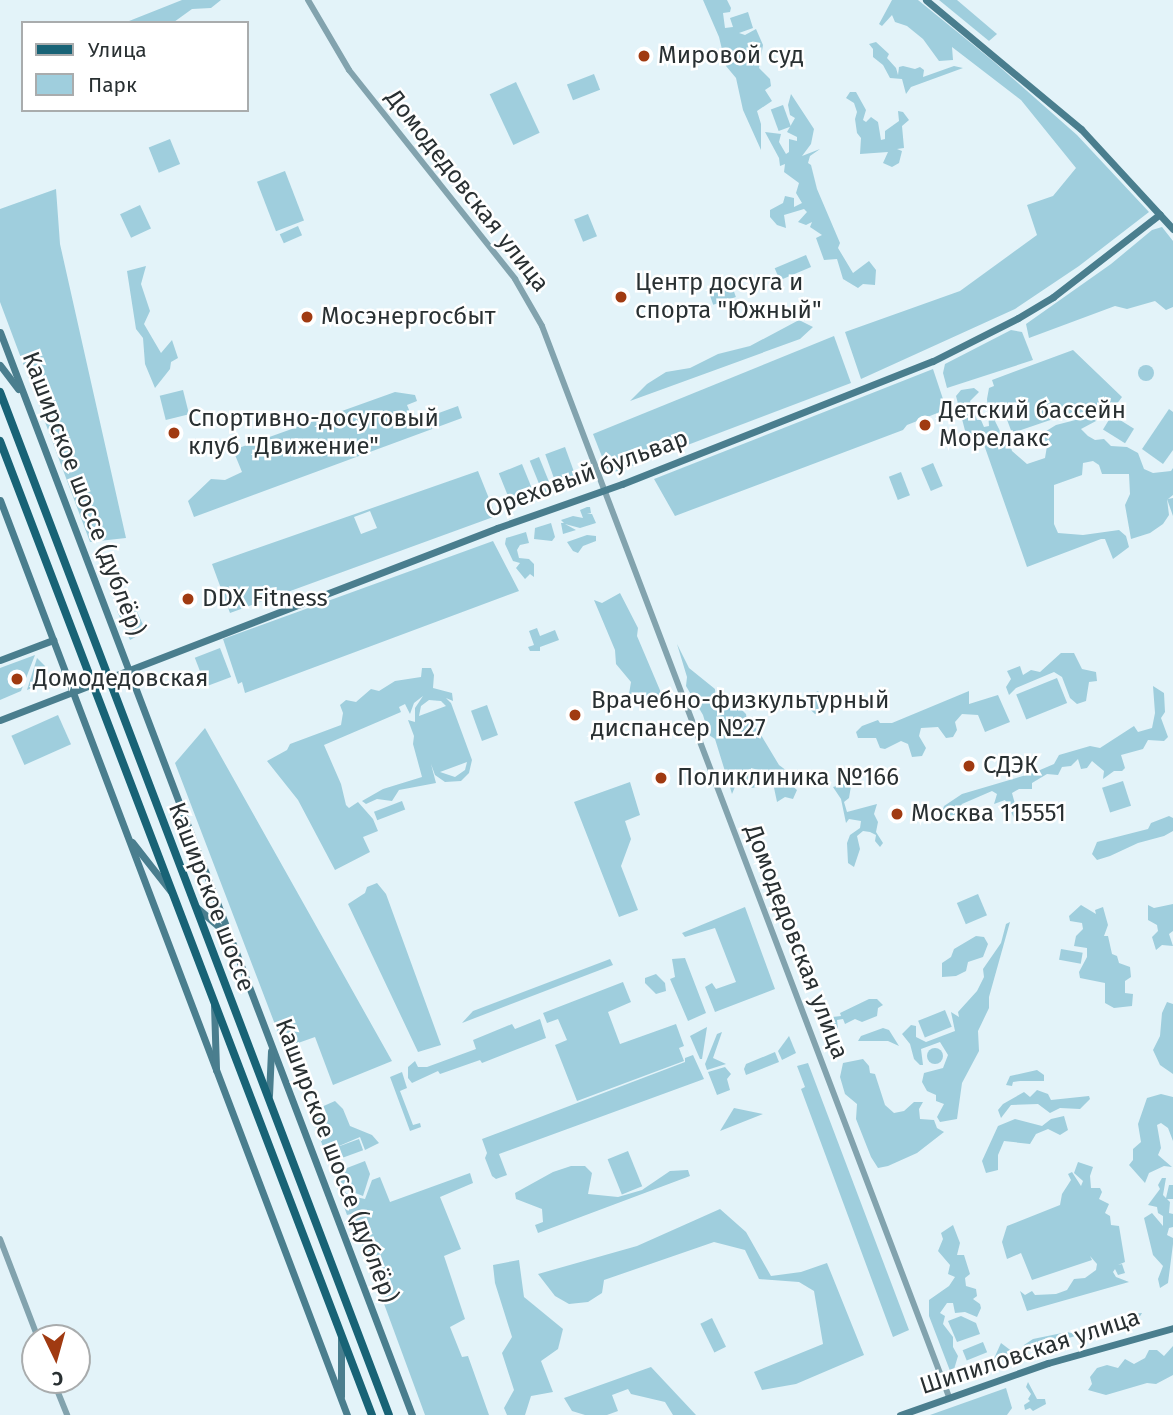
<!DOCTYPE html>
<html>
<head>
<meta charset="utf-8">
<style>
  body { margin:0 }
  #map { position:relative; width:1173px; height:1415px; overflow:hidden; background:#e3f3f9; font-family:"Fira Sans",sans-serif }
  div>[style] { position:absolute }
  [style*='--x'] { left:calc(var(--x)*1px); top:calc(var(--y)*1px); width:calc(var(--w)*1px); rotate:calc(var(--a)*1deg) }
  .green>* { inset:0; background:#9fcedd; transform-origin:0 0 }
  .round { border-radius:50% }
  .tertiary>* { height:6px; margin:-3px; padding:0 3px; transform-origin:3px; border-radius:3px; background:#82a3ae }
  .secondary>* { height:7px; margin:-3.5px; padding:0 3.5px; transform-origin:3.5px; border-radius:3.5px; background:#4a7e8e }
  .primary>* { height:8px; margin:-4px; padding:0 4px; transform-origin:4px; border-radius:4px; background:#186376 }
  .dots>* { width:19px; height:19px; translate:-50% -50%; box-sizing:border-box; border:4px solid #fff; border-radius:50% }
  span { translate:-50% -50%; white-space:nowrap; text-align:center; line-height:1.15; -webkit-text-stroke:5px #fff; paint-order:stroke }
  .poi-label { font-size:24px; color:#293032 }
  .left { translate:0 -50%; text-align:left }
  .street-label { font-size:24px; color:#293032 }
  .legend { position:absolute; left:21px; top:21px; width:228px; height:91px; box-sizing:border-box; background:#fff; border:2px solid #a9acad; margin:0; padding:9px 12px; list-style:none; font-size:21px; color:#293032 }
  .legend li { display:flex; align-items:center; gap:14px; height:35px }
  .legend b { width:35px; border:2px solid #a9acad }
  .north { position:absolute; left:21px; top:1324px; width:70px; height:70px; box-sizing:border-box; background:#fff; border:2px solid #a9acad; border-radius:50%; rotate:175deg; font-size:19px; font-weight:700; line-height:28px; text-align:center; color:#293032 }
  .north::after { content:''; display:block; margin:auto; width:24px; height:32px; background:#a03a11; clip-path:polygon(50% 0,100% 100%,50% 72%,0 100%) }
</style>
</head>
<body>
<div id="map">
  <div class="green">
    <div style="clip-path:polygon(182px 0,221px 0,211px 8px,192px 9px,174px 22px,124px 23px)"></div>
    <div style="clip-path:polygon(703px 0,727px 0,731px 8px,730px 12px,723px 13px,725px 28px,733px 27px,730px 18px,748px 12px,753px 28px,739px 33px,745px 35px,756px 29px,763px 45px,759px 68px,770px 79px,771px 86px,765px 90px,772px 101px,757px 111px,761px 124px,761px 150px,743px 110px,736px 78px,726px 66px,719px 37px)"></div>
    <div style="clip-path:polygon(892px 0,918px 0,993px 61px,1077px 135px,1149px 212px,1079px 266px,1015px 309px,861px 379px,845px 332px,960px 291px,1037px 235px,1027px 205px,1053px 196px,1076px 168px,1021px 100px,952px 47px,953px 60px,939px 61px,923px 39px,907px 26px,895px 22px,892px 15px,882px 26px,879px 24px)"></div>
    <div style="clip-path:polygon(939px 0,957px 0,997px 34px,989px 41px)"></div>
    <div style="clip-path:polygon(876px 42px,889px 54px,887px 58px,896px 68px,898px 75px,899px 67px,903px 66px,915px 69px,920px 67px,924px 70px,923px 77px,954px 66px,963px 68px,911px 87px,906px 94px,902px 79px,890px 78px,883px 65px,873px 57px,873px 49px,869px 44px)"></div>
    <div style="left:594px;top:74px;width:17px;height:29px;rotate:69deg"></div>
    <div style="left:516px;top:82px;width:56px;height:29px;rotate:65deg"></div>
    <div style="clip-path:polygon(850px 92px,856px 92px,866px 110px,863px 120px,866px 122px,871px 117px,878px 122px,881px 140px,885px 139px,885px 131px,899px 121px,898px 111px,903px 112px,909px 120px,902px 126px,904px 148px,897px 149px,902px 151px,899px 163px,892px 167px,883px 163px,888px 152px,860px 154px,861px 138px,857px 133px,855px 119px,857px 112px,854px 103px,846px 98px)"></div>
    <div style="clip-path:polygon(791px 94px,814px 129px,811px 144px,802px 156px,820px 149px,810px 156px,808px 163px,811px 165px,817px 189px,840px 243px,838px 248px,853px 273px,869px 261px,876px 270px,875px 285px,863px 284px,858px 288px,843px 279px,837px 259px,824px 260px,816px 238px,822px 235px,810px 227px,812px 222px,806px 225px,798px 222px,807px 212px,804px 209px,784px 215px,786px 228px,777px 225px,770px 217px,770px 210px,783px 203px,785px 196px,794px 198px,794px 207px,802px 203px,796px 193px,799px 183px,784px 172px,785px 164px,780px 166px,779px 158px,765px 132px,781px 134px,779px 142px,786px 154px,789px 152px,789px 139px,797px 141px,797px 137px,787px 132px,795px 118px,790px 115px,788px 105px)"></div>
    <div style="left:783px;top:105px;width:23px;height:13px;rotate:70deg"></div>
    <div style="left:170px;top:139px;width:27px;height:23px;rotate:68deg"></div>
    <div style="left:285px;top:171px;width:53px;height:30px;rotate:69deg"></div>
    <div style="clip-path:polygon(56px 189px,60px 244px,126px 538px,90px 542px,0 302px,0 209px)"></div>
    <div style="left:140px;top:205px;width:26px;height:22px;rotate:65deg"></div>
    <div style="left:588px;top:214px;width:24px;height:15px;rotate:68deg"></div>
    <div style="left:298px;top:226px;width:10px;height:20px;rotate:66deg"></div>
    <div style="clip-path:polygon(1162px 227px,1173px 241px,1173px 307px,1166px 310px,1155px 301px,1127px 309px,1115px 306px,1029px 338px,1026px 324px,1111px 264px,1152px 230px)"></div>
    <div style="left:806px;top:255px;width:13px;height:34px;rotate:67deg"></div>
    <div style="clip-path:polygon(146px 266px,141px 284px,150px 311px,144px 324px,161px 353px,172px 340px,178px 358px,171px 362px,170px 369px,155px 388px,145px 364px,143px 338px,136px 329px,127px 271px)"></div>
    <div style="left:730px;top:280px;width:18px;height:24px;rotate:71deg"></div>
    <div style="clip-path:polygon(799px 320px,813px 327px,800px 339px,630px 401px,647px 384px,666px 372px,690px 368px,718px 354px,750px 346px)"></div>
    <div style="clip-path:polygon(1011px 330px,1022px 332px,1033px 360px,947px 388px,943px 373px,945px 364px)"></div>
    <div style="clip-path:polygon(834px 336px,851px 383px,619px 471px,608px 472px,593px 434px)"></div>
    <div style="clip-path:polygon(1073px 350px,1122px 397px,1116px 405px,1062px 416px,1012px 433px,1006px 417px,995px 406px,995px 421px,1000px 431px,1008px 437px,1012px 451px,1027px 464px,1045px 458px,1047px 446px,1043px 433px,1056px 425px,1091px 416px,1096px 421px,1081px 429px,1088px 436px,1095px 440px,1104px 439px,1111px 446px,1127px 447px,1138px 453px,1144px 469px,1153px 473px,1171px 471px,1173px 468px,1173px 495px,1168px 499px,1173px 498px,1173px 516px,1167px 499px,1169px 515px,1163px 524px,1150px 533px,1131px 539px,1125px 505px,1130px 494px,1129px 474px,1102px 474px,1099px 465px,1093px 461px,1083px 463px,1082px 475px,1054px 485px,1054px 524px,1058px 533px,1083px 535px,1119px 530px,1126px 536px,1129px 547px,1113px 559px,1105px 539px,1101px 539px,1027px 567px,982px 439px,968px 442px,956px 396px,961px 390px,974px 388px,979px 392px,970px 401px,977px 420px,981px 420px,984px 427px,989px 426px,987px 399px,989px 388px,994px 386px,992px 380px)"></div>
    <div class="round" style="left:1138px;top:365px;width:16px;height:16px"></div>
    <div style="clip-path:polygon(933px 369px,945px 405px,940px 412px,907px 425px,903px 430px,675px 516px,654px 479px)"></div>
    <div style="left:183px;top:390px;width:25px;height:24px;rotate:76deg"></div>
    <div style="clip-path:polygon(395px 392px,415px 395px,417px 401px,407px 405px,414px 422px,458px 406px,462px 418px,194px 517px,188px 501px,211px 479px,225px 480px,242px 472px,233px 450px)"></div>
    <div style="clip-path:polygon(1169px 409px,1173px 412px,1173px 450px,1163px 464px,1142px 449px)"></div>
    <div style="left:1112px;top:415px;width:26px;height:17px;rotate:32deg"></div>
    <div style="left:565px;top:447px;width:37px;height:21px;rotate:70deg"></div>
    <div style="left:539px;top:457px;width:38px;height:10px;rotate:68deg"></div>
    <div style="left:933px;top:463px;width:25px;height:13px;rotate:67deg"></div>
    <div style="left:522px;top:464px;width:37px;height:25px;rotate:68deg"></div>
    <div style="clip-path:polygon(evenodd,478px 471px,496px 516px,230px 613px,212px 564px,478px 471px,370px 511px,377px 528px,361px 534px,354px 517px,370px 511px)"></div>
    <div style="left:901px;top:472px;width:25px;height:13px;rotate:69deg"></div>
    <div style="clip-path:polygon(587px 507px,590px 507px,591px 513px,587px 514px,592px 514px,596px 523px,580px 528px,565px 524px,576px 530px,563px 534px,561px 523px,564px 523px,561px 520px,573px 516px,583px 518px,580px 510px)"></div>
    <div style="clip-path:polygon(551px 523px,555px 537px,552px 541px,534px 539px,535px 528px)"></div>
    <div style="clip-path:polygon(526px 532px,529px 543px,520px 545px,517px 550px,519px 558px,529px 559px,534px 564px,534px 577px,530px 574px,525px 579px,516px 568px,520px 563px,513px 561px,505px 544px,506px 538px)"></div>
    <div style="clip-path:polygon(587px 535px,596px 536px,596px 541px,583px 546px,578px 553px,573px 551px,567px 542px)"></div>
    <div style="clip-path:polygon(493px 541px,519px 591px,245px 693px,242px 682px,238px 684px,223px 639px)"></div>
    <div style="clip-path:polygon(620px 593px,638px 628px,637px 636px,662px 695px,659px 699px,643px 706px,640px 693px,629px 694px,631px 682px,616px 664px,615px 650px,594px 600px,602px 603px)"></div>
    <div style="clip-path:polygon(132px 601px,146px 631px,130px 640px,117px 611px,118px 607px)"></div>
    <div style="clip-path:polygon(537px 628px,540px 636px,555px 630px,559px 640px,540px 647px,540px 651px,530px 651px,528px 647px,534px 645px,529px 631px)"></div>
    <div style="clip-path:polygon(677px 644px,689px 668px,715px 689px,716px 704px,735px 703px,746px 714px,747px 721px,758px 730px,779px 765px,787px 771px,787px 781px,797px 790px,793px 799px,785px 797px,777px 802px,773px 783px,769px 786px,751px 788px,749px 784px,763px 782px,763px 775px,762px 771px,751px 768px,750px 779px,737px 782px,732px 794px,715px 739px,709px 735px,703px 715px,686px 686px,687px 677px)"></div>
    <div style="left:220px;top:648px;width:31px;height:27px;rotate:69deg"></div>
    <div style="clip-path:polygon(1061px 653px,1074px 653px,1082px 669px,1096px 672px,1097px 681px,1089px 682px,1086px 701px,1077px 704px,1070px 698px,1062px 677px,1054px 672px,1016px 688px,1009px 695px,1006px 687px,1011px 679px,1007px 671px,1020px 666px,1023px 675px,1031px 670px,1040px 672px)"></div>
    <div style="clip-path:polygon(35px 655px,21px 691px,0 700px,0 668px)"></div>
    <div style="clip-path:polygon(37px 658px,45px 666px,49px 681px,27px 690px)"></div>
    <div style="clip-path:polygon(evenodd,422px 668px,431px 668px,434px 675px,433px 688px,452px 693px,453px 701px,446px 698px,451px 703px,472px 760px,469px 773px,461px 781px,445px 782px,435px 775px,431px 764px,436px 783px,399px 790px,392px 801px,377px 799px,366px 804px,362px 801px,383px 789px,422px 777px,413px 744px,414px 736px,408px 720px,415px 722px,415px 708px,423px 696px,414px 703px,410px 714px,405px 704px,399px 707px,401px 712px,324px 745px,341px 784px,346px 805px,349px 808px,358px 802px,373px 819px,378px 831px,363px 837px,370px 852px,335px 870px,298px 800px,267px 761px,287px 750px,290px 744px,341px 725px,343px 713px,340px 705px,346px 700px,356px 702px,371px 689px,379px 691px,395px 681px,421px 677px,422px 668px,429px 700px,441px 701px,446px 706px,419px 716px,421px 706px,429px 700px,422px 668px,467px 762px,465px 770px,455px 777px,440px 772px,467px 762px)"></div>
    <div style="left:1057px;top:678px;width:27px;height:44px;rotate:68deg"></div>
    <div style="clip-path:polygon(1153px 686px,1164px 693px,1165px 712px,1161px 718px,1168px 737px,1164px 741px,1148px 740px,1143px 749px,1121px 755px,1125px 768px,1122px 771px,1114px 771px,1103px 779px,1104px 771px,1092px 761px,1087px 768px,1081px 769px,1078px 759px,1071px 766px,1062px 767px,1058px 775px,1047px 774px,1032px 783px,1032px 789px,1019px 789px,1012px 793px,1015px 804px,1013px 807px,1017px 812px,1014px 818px,1005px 800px,994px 804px,997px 794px,992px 791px,962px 804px,955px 815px,941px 815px,944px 806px,962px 794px,1033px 773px,1054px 764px,1059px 755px,1090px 746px,1100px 748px,1134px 726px,1138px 732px,1152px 728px,1155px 713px)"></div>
    <div style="clip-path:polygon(818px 691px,828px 706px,815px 714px,800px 700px)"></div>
    <div style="clip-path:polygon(969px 691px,969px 704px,998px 695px,1010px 722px,985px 732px,978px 715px,962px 714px,955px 722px,957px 730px,953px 737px,946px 738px,938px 727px,921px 728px,919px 736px,926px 748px,922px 756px,912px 757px,908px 744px,901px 741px,885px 749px,880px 748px,876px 738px,858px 738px,856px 732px,862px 726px,878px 720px,880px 723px,892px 723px)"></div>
    <div style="left:487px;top:705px;width:32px;height:17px;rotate:70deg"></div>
    <div style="left:58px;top:715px;width:32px;height:51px;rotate:66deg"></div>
    <div style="clip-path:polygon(205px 728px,392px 1061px,333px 1085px,315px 1037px,284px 1048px,175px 763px)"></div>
    <div style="clip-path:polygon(840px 770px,845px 770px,851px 786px,849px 798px,844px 802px,847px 812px,877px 804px,874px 814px,878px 822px,876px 832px,883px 843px,880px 847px,875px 841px,876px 835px,870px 832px,863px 831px,857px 836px,860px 849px,854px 867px,848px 863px,847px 843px,850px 835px,860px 828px,861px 821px,849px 819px,846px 823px,841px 799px,833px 787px,844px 784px)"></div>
    <div style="left:1123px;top:781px;width:26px;height:22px;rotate:72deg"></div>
    <div style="clip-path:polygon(630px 782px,640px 815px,625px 821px,631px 839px,621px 866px,638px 910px,619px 917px,574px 802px)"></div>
    <div style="left:402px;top:801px;width:9px;height:30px;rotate:69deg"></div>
    <div style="clip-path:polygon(1169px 816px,1173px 818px,1173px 831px,1164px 836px,1138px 843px,1110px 856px,1097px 860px,1092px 854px,1097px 842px,1148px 829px,1151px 823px)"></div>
    <div style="clip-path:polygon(377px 883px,386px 894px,441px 1045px,418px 1052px,348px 904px,365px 893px,367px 887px)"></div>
    <div style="left:978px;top:894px;width:23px;height:23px;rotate:67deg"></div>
    <div style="clip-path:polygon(1173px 904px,1173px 931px,1169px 934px,1173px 946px,1162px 945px,1156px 950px,1152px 937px,1158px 931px,1157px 925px,1148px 920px,1148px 905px,1154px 908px)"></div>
    <div style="clip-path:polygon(1081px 905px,1096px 914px,1095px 910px,1103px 907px,1108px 925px,1104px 936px,1108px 936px,1112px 954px,1117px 956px,1119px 963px,1130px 967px,1131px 977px,1125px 981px,1125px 993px,1133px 994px,1132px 1006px,1114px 1008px,1105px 1003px,1105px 983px,1080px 978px,1079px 972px,1087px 957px,1087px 948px,1074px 946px,1076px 936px,1083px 929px,1082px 923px,1070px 921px,1069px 916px)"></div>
    <div style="clip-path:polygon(745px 907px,775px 989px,715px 1012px,705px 987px,712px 983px,716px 989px,736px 982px,715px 928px,685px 937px,682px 933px)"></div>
    <div style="clip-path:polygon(1010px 922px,989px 997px,989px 1008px,978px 1031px,979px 1051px,962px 1083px,957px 1119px,940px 1122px,937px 1117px,944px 1104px,936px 1101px,936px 1095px,927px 1091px,922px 1082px,924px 1073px,943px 1068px,948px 1055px,940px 1042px,921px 1049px,923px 1065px,920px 1065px,914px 1059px,910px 1044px,902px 1034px,911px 1025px,916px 1026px,916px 1037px,926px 1042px,955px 1031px,951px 1012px,959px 1017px,958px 1012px,977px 991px,984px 977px,983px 969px,1001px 943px,1006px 924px)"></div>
    <div style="clip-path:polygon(976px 936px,984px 937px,988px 944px,983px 957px,968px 962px,966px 971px,956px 976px,942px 977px,942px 963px,951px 957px,954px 949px)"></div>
    <div style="left:1061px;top:949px;width:22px;height:11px;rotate:10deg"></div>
    <div style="clip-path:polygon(685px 958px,706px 1013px,688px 1021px,670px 979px,675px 977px,672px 959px)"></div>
    <div style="clip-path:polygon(610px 959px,613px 965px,462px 1023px,473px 1011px)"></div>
    <div style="clip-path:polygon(656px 974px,665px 983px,666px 991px,656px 994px,645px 983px,645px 978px)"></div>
    <div style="clip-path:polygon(623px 982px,631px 1002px,608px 1012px,620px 1044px,676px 1024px,684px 1046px,679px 1048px,684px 1061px,577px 1101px,555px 1045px,567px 1040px,558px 1019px,547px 1023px,543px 1013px)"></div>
    <div style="clip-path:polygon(869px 999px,877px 999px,883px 1005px,878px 1008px,877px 1016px,862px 1022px,855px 1019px,845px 1024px,843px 1019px,837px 1020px,841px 1058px,831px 1055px,826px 1042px,830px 1033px,824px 1018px,841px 1016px,840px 1013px)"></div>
    <div style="clip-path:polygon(1167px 1002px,1173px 1004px,1173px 1074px,1160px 1065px,1153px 1050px,1160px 1036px,1162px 1013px)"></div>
    <div style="left:945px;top:1010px;width:18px;height:29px;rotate:68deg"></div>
    <div style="clip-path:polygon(540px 1019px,546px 1038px,482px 1063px,480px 1060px,440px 1074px,438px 1071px,412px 1083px,408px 1078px,408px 1067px,415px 1061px,418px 1067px,427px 1067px,476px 1049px,473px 1040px,512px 1024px,515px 1029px)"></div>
    <div style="clip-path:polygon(707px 1027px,702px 1059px,700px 1059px,690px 1036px)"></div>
    <div style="clip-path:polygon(883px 1028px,889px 1030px,899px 1046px,888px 1041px,858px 1041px,861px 1036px)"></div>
    <div style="clip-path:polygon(722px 1032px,713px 1058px,726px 1064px,707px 1070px,705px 1064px,717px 1034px)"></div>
    <div style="clip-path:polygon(789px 1036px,796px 1053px,782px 1060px,778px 1051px)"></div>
    <div class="round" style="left:927px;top:1048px;width:16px;height:16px"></div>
    <div style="clip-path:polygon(775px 1052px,779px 1062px,746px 1075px,744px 1069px,746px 1064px)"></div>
    <div style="clip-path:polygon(693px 1055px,704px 1079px,499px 1154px,507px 1175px,496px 1179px,492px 1176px,485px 1158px,487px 1153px,482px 1139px,685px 1062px,685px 1058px)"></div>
    <div style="clip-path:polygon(863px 1059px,869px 1066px,870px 1073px,875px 1074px,885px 1105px,894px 1113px,904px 1111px,914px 1102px,923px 1102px,919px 1109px,920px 1119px,934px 1120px,937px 1128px,944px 1132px,917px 1153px,888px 1166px,878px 1168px,871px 1157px,856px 1119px,857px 1104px,845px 1094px,840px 1077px,843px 1063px)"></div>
    <div style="clip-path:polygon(808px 1063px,909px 1330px,893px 1337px,801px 1089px,805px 1087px,797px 1066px)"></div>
    <div style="clip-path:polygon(725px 1067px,731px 1074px,727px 1079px,730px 1090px,717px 1095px,708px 1072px)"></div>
    <div style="clip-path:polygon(1037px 1070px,1044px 1075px,1044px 1081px,1020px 1081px,1013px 1082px,1012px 1086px,1006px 1085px,1010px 1076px)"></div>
    <div style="clip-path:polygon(402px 1072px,407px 1088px,400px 1091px,413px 1125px,420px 1123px,421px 1127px,410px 1131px,390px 1077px)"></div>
    <div style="clip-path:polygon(1037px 1090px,1048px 1094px,1051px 1100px,1089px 1096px,1090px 1099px,1080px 1109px,1060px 1108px,1050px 1113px,1038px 1104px,1011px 1105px,1001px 1118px,998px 1110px,1003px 1104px,1024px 1092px,1030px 1097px)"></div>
    <div style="clip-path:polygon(1161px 1094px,1173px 1097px,1173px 1141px,1168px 1128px,1161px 1123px,1157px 1125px,1161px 1148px,1158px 1155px,1172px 1167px,1164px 1166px,1149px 1173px,1145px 1183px,1129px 1165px,1133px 1160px,1133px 1149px,1141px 1142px,1138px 1124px,1147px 1098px)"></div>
    <div style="clip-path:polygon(335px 1101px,343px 1109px,350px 1126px,372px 1135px,379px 1143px,365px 1150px,360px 1137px,325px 1152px,310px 1112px)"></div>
    <div style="clip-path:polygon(734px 1108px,763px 1114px,720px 1131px)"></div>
    <div style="clip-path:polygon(1064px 1116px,1068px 1130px,1060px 1135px,1048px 1129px,1036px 1134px,1030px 1144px,1004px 1141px,998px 1155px,998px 1170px,986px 1173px,982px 1161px,998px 1126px,1015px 1119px,1042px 1126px,1051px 1119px)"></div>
    <div style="left:359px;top:1139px;width:12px;height:37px;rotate:70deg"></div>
    <div style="left:628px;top:1151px;width:38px;height:22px;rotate:68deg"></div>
    <div style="clip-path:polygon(365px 1161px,370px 1174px,363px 1196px,345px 1189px,334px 1173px)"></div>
    <div style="clip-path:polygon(1078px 1162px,1093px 1167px,1090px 1176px,1091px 1188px,1100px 1188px,1102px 1192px,1099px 1199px,1109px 1204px,1105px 1213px,1110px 1216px,1111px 1225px,1119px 1226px,1125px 1262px,1118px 1265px,1122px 1264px,1125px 1273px,1118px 1275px,1115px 1269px,1113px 1272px,1116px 1277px,1129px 1282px,1027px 1311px,1020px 1291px,1025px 1295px,1032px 1291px,1035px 1295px,1056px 1294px,1067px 1290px,1074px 1279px,1085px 1278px,1096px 1270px,1097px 1264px,1090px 1256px,1092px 1260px,1032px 1280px,1021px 1253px,1007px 1259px,1002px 1242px,1007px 1226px,1060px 1205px,1062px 1194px,1071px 1180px,1068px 1174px,1072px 1172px,1081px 1186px,1083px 1181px,1074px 1173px)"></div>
    <div style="clip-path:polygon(571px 1166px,585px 1166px,592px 1173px,588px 1194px,618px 1197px,642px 1190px,670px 1171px,688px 1170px,690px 1176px,538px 1233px,535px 1225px,543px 1222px,542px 1209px,516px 1199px,515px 1193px,553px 1172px)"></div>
    <div style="clip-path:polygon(470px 1173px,473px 1183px,440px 1197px,461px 1249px,444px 1256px,465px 1319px,450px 1327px,462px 1357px,468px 1356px,489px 1415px,425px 1415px,352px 1217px,355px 1213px,347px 1215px,337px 1187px,351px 1196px,365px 1199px,372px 1180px,380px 1177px,390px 1202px)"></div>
    <div style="clip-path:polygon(1162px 1178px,1166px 1178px,1163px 1195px,1166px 1198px,1169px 1185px,1173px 1185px,1173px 1199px,1167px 1199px,1170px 1202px,1169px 1213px,1173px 1214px,1173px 1227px,1169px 1228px,1167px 1235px,1173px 1238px,1173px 1244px,1168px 1283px,1160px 1288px,1158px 1279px,1163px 1266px,1153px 1255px,1144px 1218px,1152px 1213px,1163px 1226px,1163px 1216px,1158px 1213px,1157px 1207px,1148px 1205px,1160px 1189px,1158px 1185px)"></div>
    <div style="clip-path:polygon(720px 1209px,746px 1232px,771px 1276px,801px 1272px,827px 1263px,864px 1355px,796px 1384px,762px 1390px,754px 1372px,823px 1344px,814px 1291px,799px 1282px,759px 1279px,745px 1250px,714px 1242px,604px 1280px,602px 1293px,588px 1302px,569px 1304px,555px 1296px,538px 1274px,637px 1246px)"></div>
    <div style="clip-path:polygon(953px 1225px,960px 1243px,957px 1255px,964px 1255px,970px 1274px,965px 1278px,966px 1286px,976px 1289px,977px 1296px,973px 1299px,980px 1304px,981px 1308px,977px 1317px,965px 1312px,955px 1313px,953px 1303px,947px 1303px,940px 1313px,945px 1316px,943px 1324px,953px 1337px,953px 1347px,958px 1356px,952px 1376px,929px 1316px,929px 1300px,949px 1286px,955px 1277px,948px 1274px,950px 1265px,938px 1251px,943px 1239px,941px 1233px)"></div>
    <div style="clip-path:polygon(519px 1260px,524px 1297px,563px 1329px,558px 1349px,541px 1361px,553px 1392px,531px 1396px,525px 1415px,507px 1415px,504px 1408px,514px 1390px,502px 1353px,512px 1337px,495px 1283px,493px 1265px)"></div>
    <div style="clip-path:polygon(1142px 1313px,1139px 1318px,1128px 1319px,1112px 1326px,1100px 1323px,1125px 1314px)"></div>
    <div style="clip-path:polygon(961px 1316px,976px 1323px,980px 1334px,957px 1342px,948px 1321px)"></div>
    <div style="left:712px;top:1318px;width:32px;height:13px;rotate:64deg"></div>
    <div style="clip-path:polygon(1067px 1332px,1079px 1335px,1023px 1351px,1024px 1345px,1033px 1339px)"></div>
    <div style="left:983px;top:1342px;width:11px;height:22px;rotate:68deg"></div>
    <div style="clip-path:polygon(1001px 1343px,1018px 1356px,992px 1363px)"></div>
    <div style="clip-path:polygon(1173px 1346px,1173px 1375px,1156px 1384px,1147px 1383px,1106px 1395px,1088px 1390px,1092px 1384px,1090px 1377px,1097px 1368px,1107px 1365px,1118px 1368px,1125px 1359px,1134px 1364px,1145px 1358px,1149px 1350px,1157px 1350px,1164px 1356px)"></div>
    <div style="clip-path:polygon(651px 1367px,696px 1415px,673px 1415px,665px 1402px,631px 1394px,628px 1389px,612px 1395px,618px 1411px,607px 1415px,585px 1415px,572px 1411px,564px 1398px)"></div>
    <div style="clip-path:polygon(1028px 1382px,1037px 1399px,1045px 1399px,1046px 1404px,1033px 1411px,1030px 1408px,1025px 1410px,1024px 1405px,1030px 1401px,1028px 1399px,1031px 1394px,1026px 1387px)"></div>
    <div style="clip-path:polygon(1006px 1388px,1012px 1408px,1007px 1415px,930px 1415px)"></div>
  </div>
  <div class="tertiary">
    <div style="--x:308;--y:0;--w:81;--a:59.6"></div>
    <div style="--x:349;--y:70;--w:267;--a:51.5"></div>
    <div style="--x:515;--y:279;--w:54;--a:60.1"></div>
    <div style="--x:542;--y:326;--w:1146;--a:69.19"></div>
    <div style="--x:0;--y:1239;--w:106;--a:69"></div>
    <div style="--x:53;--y:1380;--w:38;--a:68"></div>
  </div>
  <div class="secondary">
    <div style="--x:926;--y:0;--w:202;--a:39.8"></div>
    <div style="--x:1081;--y:129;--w:136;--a:47.4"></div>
    <div style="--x:0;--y:332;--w:1159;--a:69.17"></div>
    <div style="--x:0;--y:365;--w:30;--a:53"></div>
    <div style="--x:0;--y:500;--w:979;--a:69.23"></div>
    <div style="--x:0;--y:660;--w:57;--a:-20.7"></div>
    <div style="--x:0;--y:720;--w:533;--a:-21.12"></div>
    <div style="--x:497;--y:528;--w:133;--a:-19.4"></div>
    <div style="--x:622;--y:484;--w:334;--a:-21.6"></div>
    <div style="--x:933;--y:361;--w:95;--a:-26.8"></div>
    <div style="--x:1018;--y:318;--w:41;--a:-31"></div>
    <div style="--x:1053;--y:297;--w:135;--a:-37.8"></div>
    <div style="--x:132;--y:842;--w:65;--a:51.9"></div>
    <div style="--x:196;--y:907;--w:45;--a:40.5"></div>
    <div style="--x:214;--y:1005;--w:65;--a:88.2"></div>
    <div style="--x:269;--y:1095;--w:44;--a:-87.4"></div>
    <div style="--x:341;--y:1396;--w:58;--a:-90"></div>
    <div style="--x:900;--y:1415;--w:157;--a:-19.4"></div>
    <div style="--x:1048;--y:1363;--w:130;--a:-15.6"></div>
  </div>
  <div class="primary">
    <div style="--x:0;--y:392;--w:1094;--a:69.18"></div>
    <div style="--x:0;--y:441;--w:1043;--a:69.1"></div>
  </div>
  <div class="dots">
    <div style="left:644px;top:56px;background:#a03a11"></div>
    <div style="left:621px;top:297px;background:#a03a11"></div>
    <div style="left:307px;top:317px;background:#a03a11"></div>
    <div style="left:925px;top:425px;background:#a03a11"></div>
    <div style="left:174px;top:433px;background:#a03a11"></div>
    <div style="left:188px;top:599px;background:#a03a11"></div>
    <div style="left:17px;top:679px;background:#a03a11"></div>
    <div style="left:575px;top:715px;background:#a03a11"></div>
    <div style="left:969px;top:766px;background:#a03a11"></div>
    <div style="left:661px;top:778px;background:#a03a11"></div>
    <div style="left:897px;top:814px;background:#a03a11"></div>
  </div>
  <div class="poi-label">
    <span class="left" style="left:658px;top:56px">Мировой суд</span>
    <span class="left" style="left:635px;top:297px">Центр досуга и<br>спорта "Южный"</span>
    <span class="left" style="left:321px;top:317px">Мосэнергосбыт</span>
    <span class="left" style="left:939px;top:425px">Детский бассейн<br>Морелакс</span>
    <span class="left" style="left:188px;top:433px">Спортивно-досуговый<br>клуб "Движение"</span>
    <span class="left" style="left:202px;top:599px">DDX Fitness</span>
    <span class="left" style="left:33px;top:679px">Домодедовская</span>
    <span class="left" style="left:591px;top:715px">Врачебно-физкультурный<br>диспансер №27</span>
    <span class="left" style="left:983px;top:766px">СДЭК</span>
    <span class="left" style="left:677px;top:778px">Поликлиника №166</span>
    <span class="left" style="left:911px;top:814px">Москва 115551</span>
  </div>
  <div class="street-label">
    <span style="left:467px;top:191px;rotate:52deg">Домодедовская улица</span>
    <span style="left:587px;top:474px;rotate:-20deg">Ореховый бульвар</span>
    <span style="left:83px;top:494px;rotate:69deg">Каширское шоссе (дублёр)</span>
    <span style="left:211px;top:897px;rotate:69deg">Каширское шоссе</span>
    <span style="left:796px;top:942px;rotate:69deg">Домодедовская улица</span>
    <span style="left:336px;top:1161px;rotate:69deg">Каширское шоссе (дублёр)</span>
    <span style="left:1030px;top:1352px;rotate:-18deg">Шипиловская улица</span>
  </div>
  <ul class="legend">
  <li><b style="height:9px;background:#186376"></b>Улица</li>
  <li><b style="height:19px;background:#9fcedd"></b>Парк</li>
  </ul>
  <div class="north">С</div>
</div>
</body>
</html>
